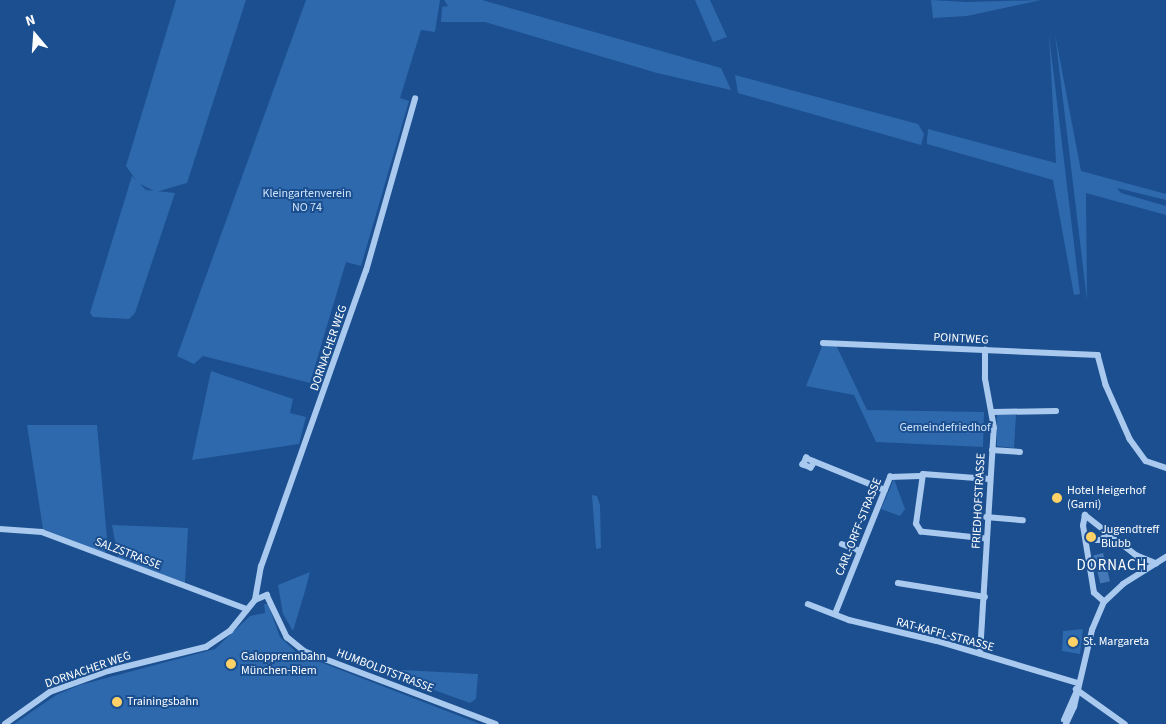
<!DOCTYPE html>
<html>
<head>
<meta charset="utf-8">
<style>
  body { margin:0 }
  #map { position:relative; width:1166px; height:724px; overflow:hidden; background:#1b4f8f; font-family:"Source Sans 3",sans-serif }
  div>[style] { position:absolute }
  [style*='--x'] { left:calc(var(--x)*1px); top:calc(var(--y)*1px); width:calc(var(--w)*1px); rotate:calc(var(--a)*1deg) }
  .green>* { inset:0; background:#2e69ad }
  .building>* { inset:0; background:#4478b7; transform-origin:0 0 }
  .minor>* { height:5.5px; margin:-2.75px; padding:0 2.75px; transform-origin:2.75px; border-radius:2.75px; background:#a9c9ee }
  .dots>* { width:14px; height:14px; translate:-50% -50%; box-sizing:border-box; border:2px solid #1b4f8f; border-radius:50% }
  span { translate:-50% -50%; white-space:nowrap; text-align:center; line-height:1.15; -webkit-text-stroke:4px #1b4f8f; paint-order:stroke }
  .park-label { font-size:12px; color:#cfe3fa }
  .street-label { font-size:12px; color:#fff }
  .poi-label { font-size:12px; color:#fff }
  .left { translate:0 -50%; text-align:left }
  .quarter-label { font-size:15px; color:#fff; letter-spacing:1px }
  .north { position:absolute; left:10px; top:10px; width:50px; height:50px; -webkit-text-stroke:4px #1b4f8f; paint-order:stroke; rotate:342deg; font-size:14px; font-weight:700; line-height:20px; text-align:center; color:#fff }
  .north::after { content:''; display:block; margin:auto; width:18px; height:22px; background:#fff; clip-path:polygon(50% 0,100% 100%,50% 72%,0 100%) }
</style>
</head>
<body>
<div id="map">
  <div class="green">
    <div style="clip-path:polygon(176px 0,246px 0,187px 183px,156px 192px,138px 183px,126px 166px)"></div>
    <div style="clip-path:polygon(306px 0,440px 0,435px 32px,421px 30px,400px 98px,409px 101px,361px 266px,346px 262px,310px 383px,203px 356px,194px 364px,177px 356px)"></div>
    <div style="clip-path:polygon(444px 0,482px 0,721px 68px,731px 90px,657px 73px,485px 22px,441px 22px,442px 7px,448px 6px)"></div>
    <div style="clip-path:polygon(695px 0,710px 0,727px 37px,713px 42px)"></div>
    <div style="clip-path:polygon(931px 0,967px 2px,1041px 0,967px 16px,933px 18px)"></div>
    <div style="clip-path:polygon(1055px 34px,1081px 171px,1166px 194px,1166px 200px,1117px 188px,1121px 193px,1166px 206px,1166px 215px,1086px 193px,1087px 300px)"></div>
    <div style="clip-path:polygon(1049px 35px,1080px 294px,1074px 295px,1053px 180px,927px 144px,927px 140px,928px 129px,1056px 163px)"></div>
    <div style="clip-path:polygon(735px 75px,918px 124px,924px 134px,921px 145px,738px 93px)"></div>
    <div style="clip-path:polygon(132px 176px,146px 190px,175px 193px,135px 313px,129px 319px,93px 317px,90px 313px)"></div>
    <div style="clip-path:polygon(823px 344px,836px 345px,867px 410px,984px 412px,983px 447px,876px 442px,854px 395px,806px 386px)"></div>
    <div style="clip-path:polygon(211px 371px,293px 399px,290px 413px,306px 417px,299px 444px,192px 460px)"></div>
    <div style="clip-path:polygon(997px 415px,1016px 415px,1014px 448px,997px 446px)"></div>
    <div style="clip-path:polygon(27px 425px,97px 425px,108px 550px,104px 553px,43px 529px)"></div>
    <div style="clip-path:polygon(894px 479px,905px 509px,900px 516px,881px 509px)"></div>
    <div style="clip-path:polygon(592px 495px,597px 496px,600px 505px,601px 548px,596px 549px)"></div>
    <div style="clip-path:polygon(112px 525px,188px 528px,185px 583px,118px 558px)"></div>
    <div style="clip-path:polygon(310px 572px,305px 591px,293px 631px,283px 614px,278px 585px)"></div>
    <div style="clip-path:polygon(264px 604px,268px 604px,280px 637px,297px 653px,480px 724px,14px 724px,56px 695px,80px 685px,215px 649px,250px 616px,265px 613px)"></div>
    <div style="clip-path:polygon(1083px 629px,1080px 654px,1062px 651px,1063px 631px)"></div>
    <div style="clip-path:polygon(402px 670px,478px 674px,476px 699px,470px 703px,398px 677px)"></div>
  </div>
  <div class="building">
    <div style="left:1103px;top:553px;width:29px;height:10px;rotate:76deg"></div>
  </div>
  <div class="minor">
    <div style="--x:823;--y:343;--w:275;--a:2.5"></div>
    <div style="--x:1098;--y:355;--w:31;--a:75"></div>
    <div style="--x:1106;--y:385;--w:59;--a:66"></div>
    <div style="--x:1130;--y:439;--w:27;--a:54"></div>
    <div style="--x:1146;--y:461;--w:21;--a:19"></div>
    <div style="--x:993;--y:412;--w:63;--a:-0.9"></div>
    <div style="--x:992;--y:450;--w:28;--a:4"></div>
    <div style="--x:815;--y:462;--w:7;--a:124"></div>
    <div style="--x:811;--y:468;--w:9;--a:-159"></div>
    <div style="--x:803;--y:465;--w:8;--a:-67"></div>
    <div style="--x:806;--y:458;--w:85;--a:22.1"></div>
    <div style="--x:986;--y:517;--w:37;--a:5"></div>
    <div style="--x:0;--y:529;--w:42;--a:4.1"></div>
    <div style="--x:42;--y:532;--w:219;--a:20.6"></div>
    <div style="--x:986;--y:539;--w:65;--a:-173.9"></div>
    <div style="--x:921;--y:532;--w:9;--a:-122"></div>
    <div style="--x:916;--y:524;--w:50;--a:-82"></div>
    <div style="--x:923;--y:474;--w:66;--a:4.3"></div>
    <div style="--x:1087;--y:540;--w:15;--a:0"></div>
    <div style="--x:1102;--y:540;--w:10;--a:-53"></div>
    <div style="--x:842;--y:544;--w:19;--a:21"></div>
    <div style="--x:898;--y:583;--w:88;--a:9.1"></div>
    <div style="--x:255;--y:600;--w:34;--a:-80"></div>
    <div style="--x:261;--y:567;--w:314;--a:-70.5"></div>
    <div style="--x:366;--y:271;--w:179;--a:-74.1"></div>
    <div style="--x:1104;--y:602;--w:13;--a:-138"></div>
    <div style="--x:1094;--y:593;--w:68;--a:-99.3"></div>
    <div style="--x:1083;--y:526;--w:11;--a:-80"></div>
    <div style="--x:1085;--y:515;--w:65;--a:38.1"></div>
    <div style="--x:1136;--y:555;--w:22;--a:22"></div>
    <div style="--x:808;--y:604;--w:44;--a:21.3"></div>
    <div style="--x:849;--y:620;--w:90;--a:13.4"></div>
    <div style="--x:937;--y:641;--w:147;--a:16.6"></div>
    <div style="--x:835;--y:614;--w:148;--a:-68.1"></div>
    <div style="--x:890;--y:477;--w:30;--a:-2"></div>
    <div style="--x:980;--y:654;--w:226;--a:-86.5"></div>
    <div style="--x:994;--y:428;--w:50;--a:-100.4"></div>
    <div style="--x:985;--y:379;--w:29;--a:-90"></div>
    <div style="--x:1076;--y:689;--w:60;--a:35.5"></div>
    <div style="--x:1064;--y:720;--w:30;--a:-66"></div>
    <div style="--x:5;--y:724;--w:55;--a:-35.4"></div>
    <div style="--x:50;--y:692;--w:62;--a:-19.9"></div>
    <div style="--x:108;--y:671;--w:101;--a:-13.8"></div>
    <div style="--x:206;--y:647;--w:29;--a:-34"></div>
    <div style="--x:230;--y:631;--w:40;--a:-51"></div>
    <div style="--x:255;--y:600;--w:13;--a:-23"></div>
    <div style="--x:267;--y:595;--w:47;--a:64.5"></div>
    <div style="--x:287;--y:637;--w:22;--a:39"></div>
    <div style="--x:304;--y:651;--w:205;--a:20.8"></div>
    <div style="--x:1066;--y:724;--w:19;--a:-65"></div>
    <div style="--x:1074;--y:707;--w:79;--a:-76.8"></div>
    <div style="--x:1092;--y:630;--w:30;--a:-67"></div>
    <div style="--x:1104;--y:602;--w:26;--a:-43"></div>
    <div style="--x:1123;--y:584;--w:51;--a:-32.1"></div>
  </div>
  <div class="dots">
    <div style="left:1057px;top:498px;background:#ffd166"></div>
    <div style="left:1091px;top:537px;background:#ffd166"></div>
    <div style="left:1073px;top:642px;background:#ffd166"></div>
    <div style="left:231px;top:664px;background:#ffd166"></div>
    <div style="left:117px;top:702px;background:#ffd166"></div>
  </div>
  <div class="park-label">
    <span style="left:307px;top:201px">Kleingartenverein<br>NO 74</span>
    <span style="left:945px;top:428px">Gemeindefriedhof</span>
  </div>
  <div class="street-label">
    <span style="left:961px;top:339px;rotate:3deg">POINTWEG</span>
    <span style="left:329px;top:348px;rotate:-71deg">DORNACHER WEG</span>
    <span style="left:979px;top:501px;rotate:-87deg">FRIEDHOFSTRASSE</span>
    <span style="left:859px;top:527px;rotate:-68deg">CARL-ORFF-STRASSE</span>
    <span style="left:128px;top:554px;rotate:21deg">SALZSTRASSE</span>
    <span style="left:945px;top:635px;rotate:15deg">RAT-KAFFL-STRASSE</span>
    <span style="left:88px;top:670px;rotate:-19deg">DORNACHER WEG</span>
    <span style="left:385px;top:671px;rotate:21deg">HUMBOLDTSTRASSE</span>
  </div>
  <div class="poi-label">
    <span class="left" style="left:1067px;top:498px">Hotel Heigerhof<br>(Garni)</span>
    <span class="left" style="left:1101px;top:537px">Jugendtreff<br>Blubb</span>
    <span class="left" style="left:1083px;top:642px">St. Margareta</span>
    <span class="left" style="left:241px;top:664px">Galopprennbahn<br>München-Riem</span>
    <span class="left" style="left:127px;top:702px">Trainingsbahn</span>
  </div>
  <div class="quarter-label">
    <span style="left:1112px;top:566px">DORNACH</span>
  </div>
  <div class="north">N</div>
</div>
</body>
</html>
